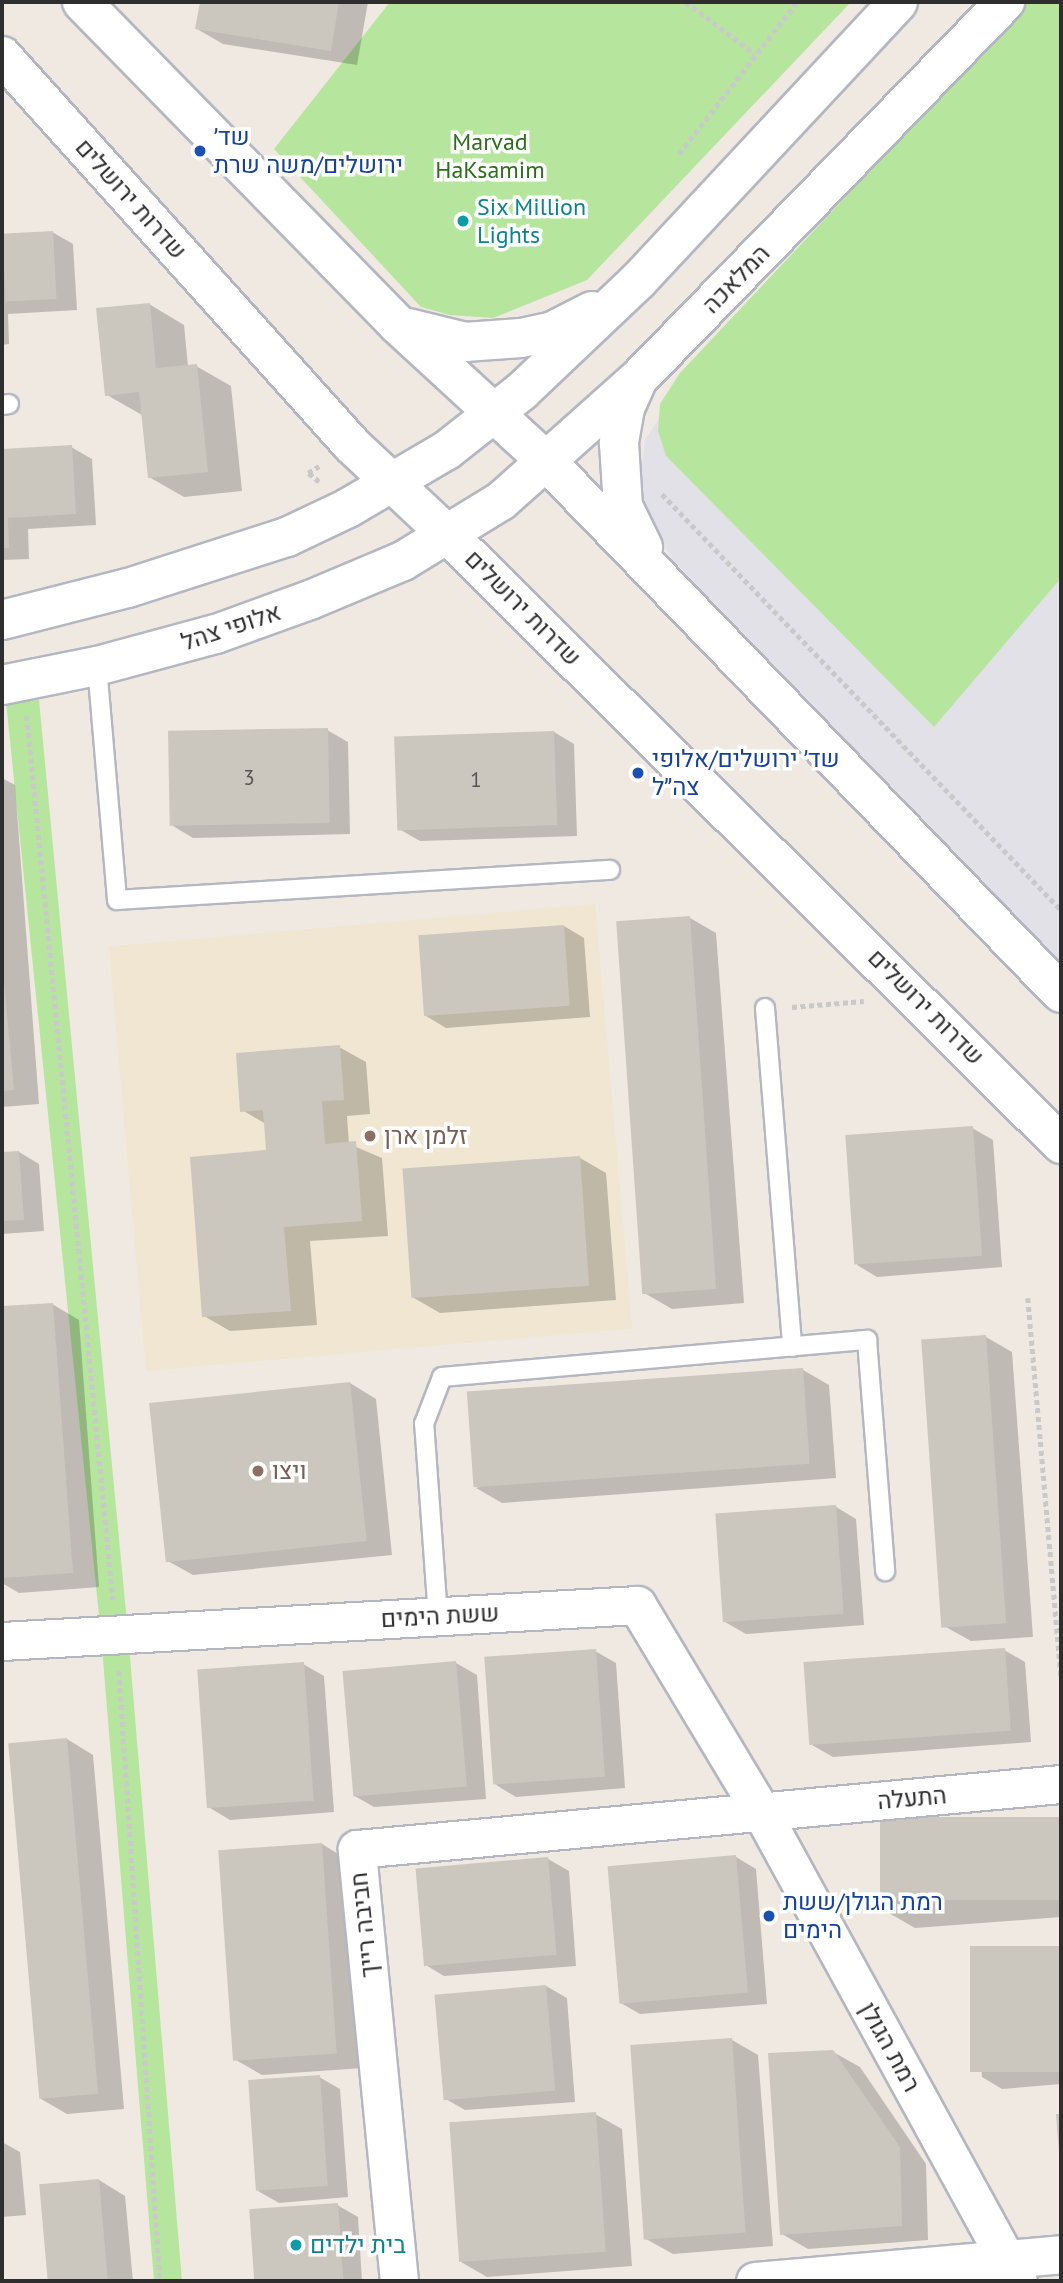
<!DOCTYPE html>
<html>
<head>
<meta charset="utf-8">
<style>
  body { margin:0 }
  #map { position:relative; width:1063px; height:2283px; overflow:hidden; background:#efe9e1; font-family:"PT Sans",Heebo,sans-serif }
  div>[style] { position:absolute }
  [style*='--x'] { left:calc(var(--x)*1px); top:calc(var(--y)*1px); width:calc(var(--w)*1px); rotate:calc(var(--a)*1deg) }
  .industrial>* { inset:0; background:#e3e1e8 }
  .education>* { inset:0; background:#f0e6d1; transform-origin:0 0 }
  .green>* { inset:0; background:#b6e59e }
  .shadow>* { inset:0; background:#0003 }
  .building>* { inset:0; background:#cbc7bf; transform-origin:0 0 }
  .path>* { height:4.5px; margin-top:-2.25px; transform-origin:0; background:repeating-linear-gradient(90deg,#c9c9c9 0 5px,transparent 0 8.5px) }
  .roads { filter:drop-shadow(2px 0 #b4b7c1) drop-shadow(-2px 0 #b4b7c1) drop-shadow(0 2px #b4b7c1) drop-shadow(0 -2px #b4b7c1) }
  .service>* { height:18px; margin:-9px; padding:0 9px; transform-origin:9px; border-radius:9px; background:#fff }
  .minor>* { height:37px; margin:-18.5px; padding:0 18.5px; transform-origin:18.5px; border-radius:18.5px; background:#fff }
  .secondary>* { height:38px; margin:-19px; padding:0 19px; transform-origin:19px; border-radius:19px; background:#fff }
  .dots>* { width:19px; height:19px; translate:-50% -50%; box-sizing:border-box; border:4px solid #fff; border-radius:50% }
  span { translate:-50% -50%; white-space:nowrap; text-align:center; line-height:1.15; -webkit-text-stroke:7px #fff; paint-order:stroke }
  .number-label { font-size:21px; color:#555452 }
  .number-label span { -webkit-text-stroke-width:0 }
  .transit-label { font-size:24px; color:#164399 }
  .left { translate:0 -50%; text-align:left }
  .park-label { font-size:24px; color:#2c6e1b }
  .street-label { font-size:24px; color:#2e2e2e }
  .culture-label { font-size:24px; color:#0d838f }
  .education-label { font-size:24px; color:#785e54 }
  .frame { position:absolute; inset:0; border:4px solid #2e2e2e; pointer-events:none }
</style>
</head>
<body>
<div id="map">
  <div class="industrial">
    <div style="clip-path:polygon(1061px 18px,1061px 962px,672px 559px,650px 519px,640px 482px,645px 440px,660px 417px)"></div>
  </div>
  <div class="education">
    <div style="left:595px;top:904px;width:426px;height:488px;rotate:85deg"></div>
  </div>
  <div class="green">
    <div style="clip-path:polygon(390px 2px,851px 2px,587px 280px,493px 318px,450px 315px,421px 307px,274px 149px)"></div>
    <div style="clip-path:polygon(1029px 2px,1061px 2px,1061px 578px,934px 727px,666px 456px,658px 431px,660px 404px,680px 373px)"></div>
    <div style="clip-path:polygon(39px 700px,128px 1633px,182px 2281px,154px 2281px,101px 1635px,6px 701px)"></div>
  </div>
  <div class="shadow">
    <div style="clip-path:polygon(201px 2px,368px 2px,357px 65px,223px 44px,197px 29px)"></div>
    <div style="clip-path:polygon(52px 232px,73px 244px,77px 310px,8px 314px,9px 344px,2px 345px,2px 235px)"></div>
    <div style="clip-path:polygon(149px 304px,184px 325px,188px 366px,196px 366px,231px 386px,242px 491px,184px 497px,149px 477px,142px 415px,107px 395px)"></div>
    <div style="clip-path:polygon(71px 447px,92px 459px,96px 525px,28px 529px,29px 559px,2px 560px,2px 451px)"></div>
    <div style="clip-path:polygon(327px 730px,348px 742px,350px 834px,193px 838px,173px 826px)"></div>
    <div style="clip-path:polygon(554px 732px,574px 744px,577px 836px,420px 841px,399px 829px)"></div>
    <div style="clip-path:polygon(2px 778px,15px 785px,39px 1104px,2px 1107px)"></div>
    <div style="clip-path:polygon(690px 918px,716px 933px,744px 1303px,672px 1309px,646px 1294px)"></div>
    <div style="clip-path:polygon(564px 926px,584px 938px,590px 1017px,446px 1028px,426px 1016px)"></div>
    <div style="clip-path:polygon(339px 1047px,366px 1062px,370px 1114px,347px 1116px,349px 1144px,382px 1158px,388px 1236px,310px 1241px,317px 1325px,230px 1331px,204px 1316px,268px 1152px,266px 1124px,242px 1110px)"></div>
    <div style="clip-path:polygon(972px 1128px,993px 1140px,1002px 1267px,877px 1277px,857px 1265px)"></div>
    <div style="clip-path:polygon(19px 1152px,39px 1164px,44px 1231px,2px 1234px,2px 1154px)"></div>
    <div style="clip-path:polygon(580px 1158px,606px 1173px,616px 1300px,440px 1313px,414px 1298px)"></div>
    <div style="clip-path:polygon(52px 1304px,79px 1320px,99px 1587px,19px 1593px,2px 1583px,2px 1308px)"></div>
    <div style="clip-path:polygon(986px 1337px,1012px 1352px,1033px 1637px,971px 1641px,944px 1626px)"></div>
    <div style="clip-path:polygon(803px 1370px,829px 1385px,836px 1478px,502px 1503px,476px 1488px)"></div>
    <div style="clip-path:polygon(350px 1383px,376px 1399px,392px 1555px,193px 1575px,166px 1560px)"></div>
    <div style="clip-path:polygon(836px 1507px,856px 1519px,864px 1625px,746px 1634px,725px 1622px)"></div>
    <div style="clip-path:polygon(1004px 1650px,1025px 1662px,1031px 1742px,833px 1757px,812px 1745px)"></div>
    <div style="clip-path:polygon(595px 1651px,616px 1663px,625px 1788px,516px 1797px,496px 1785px)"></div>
    <div style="clip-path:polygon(456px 1663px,477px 1675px,486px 1799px,374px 1807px,353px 1795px)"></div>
    <div style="clip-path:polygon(303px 1664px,324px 1676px,334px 1812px,230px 1820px,210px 1808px)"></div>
    <div style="clip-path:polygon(67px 1739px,93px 1755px,124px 2109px,67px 2114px,41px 2099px)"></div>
    <div style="clip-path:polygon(1061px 1819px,1061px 1917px,915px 1928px,889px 1913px,883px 1833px)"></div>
    <div style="clip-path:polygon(322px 1844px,348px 1860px,363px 2068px,262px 2075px,236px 2060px)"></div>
    <div style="clip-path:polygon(736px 1857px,756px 1869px,767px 2004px,640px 2014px,619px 2002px)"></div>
    <div style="clip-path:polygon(548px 1859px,569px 1871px,576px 1966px,444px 1976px,424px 1964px)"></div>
    <div style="clip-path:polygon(1061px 1948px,1061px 2084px,1002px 2089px,982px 2077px,972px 1955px)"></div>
    <div style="clip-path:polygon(546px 1986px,567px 1998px,575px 2102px,465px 2110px,444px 2098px)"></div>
    <div style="clip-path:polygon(732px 2040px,758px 2055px,773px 2246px,673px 2254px,646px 2239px)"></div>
    <div style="clip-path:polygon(833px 2052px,860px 2067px,926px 2164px,928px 2240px,808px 2249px,782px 2234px)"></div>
    <div style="clip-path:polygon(319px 2077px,340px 2089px,348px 2197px,279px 2203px,258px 2191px)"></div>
    <div style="clip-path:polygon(595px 2114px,622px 2129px,632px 2266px,487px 2277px,461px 2262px)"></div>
    <div style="clip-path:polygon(2px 2142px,20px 2152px,26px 2215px,2px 2217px)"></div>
    <div style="clip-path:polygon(99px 2180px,125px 2196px,133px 2281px,49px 2281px,41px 2185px)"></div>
    <div style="clip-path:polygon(337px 2205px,358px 2217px,362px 2281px,256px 2281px,251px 2211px)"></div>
  </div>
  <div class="building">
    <div style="clip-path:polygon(200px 2px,339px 2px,331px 51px,195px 29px)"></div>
    <div style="left:53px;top:231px;width:68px;height:51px;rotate:87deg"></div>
    <div style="clip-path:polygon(150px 303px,156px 368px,197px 364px,208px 472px,148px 478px,139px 392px,105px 396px,96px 308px)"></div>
    <div style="clip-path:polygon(72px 445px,76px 514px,8px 518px,9px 548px,2px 548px,2px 449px)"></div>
    <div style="left:328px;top:728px;width:95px;height:160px;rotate:89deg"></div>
    <div style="left:554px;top:731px;width:94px;height:160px;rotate:88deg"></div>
    <div style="left:690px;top:916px;width:374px;height:74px;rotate:86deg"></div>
    <div style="left:564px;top:925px;width:81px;height:146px;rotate:86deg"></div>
    <div style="clip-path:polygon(2px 960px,14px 1090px,2px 1091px)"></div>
    <div style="clip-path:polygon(340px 1045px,344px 1100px,322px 1101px,325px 1144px,356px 1141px,362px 1221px,284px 1227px,291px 1311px,202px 1317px,190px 1157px,266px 1150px,263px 1110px,240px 1112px,236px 1053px)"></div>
    <div style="left:973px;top:1126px;width:130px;height:128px;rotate:86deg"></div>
    <div style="clip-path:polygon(19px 1151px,24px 1220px,2px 1221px,2px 1152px)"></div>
    <div style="left:580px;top:1156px;width:130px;height:178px;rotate:86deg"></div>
    <div style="clip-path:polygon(53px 1303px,73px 1573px,2px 1578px,2px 1306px)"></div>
    <div style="left:986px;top:1335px;width:289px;height:65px;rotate:86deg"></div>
    <div style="left:803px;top:1368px;width:96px;height:337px;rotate:86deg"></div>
    <div style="left:350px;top:1382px;width:160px;height:202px;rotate:84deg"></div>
    <div style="left:836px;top:1505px;width:109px;height:121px;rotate:86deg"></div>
    <div style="left:1005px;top:1648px;width:83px;height:202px;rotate:86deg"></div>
    <div style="left:596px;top:1649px;width:128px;height:112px;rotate:86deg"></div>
    <div style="left:456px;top:1661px;width:126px;height:114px;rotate:85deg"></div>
    <div style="left:304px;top:1662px;width:139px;height:107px;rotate:86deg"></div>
    <div style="left:67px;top:1738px;width:357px;height:59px;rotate:85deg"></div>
    <div style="left:1061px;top:1817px;width:83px;height:181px;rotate:90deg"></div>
    <div style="left:322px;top:1843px;width:211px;height:104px;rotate:86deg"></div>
    <div style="left:736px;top:1855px;width:138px;height:129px;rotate:85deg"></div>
    <div style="left:548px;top:1857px;width:98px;height:133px;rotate:85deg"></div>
    <div style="left:1061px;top:1946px;width:126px;height:91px;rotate:90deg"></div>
    <div style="left:546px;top:1985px;width:106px;height:112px;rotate:85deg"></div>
    <div style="left:732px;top:2038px;width:195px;height:102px;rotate:86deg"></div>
    <div style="clip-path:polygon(833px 2050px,900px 2147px,902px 2226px,780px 2235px,768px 2053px)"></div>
    <div style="left:320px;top:2075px;width:111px;height:72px;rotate:86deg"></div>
    <div style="left:596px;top:2112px;width:140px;height:147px;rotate:86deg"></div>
    <div style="clip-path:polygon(1056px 2114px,1061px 2114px,1061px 2153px,1059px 2153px)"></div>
    <div style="left:99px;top:2179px;width:102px;height:60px;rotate:85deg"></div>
    <div style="left:338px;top:2203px;width:78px;height:89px;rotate:86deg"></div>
  </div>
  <div class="path">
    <div style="--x:686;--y:2;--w:86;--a:37"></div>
    <div style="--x:679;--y:154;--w:192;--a:-52.2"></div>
    <div style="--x:319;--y:482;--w:14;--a:-141"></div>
    <div style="--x:308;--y:473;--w:13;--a:-32"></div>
    <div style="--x:662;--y:494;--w:576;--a:46.19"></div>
    <div style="--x:27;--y:716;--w:888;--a:84.44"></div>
    <div style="--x:792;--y:1007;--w:72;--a:-4.8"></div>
    <div style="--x:1028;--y:1298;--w:382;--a:85"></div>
    <div style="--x:119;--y:1671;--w:611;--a:86.15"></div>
  </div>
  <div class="roads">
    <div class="service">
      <div style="--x:2;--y:405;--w:7;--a:-8"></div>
      <div style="--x:97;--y:666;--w:235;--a:85.1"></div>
      <div style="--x:117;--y:900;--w:494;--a:-3.5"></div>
      <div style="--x:765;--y:1008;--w:340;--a:85.4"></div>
      <div style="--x:438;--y:1617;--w:194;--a:-94.1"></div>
      <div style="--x:424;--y:1424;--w:50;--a:-69"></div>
      <div style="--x:442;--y:1377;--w:427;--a:-5"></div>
      <div style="--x:867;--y:1340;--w:232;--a:85.5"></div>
    </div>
    <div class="minor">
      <div style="--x:2;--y:1641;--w:636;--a:-3.24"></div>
      <div style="--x:637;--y:1605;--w:243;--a:59"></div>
      <div style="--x:762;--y:1813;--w:533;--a:61.32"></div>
      <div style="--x:399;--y:2281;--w:434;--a:-95.6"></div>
      <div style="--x:357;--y:1849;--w:707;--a:-5.28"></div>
      <div style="--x:755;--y:2281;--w:307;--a:-5"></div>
    </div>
    <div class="secondary">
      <div style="--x:82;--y:2;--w:450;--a:45.6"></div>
      <div style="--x:397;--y:324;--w:202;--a:42.6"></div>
      <div style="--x:546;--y:461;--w:740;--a:45.93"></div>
      <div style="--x:2;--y:56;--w:523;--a:48.02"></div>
      <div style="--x:352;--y:445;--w:132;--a:43.2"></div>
      <div style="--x:448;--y:535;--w:864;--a:44.81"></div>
      <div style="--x:408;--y:328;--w:59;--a:13.8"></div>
      <div style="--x:465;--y:342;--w:56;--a:-4.1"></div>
      <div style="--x:521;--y:338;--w:33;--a:-12"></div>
      <div style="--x:553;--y:331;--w:44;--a:-27.1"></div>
      <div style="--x:637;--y:381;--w:30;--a:114"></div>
      <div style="--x:625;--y:408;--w:36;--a:100"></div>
      <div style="--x:619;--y:443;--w:63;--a:86.4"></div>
      <div style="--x:623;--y:506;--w:46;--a:64"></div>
      <div style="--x:2;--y:620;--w:130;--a:-14.3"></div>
      <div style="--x:128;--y:588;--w:167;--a:-17.8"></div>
      <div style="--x:287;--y:537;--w:68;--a:-25.4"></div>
      <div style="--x:348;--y:508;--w:115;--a:-30.4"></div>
      <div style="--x:447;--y:450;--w:95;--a:-38.2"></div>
      <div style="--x:522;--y:391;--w:160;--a:-43.5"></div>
      <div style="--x:638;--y:281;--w:381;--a:-47"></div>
      <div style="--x:2;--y:685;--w:97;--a:-11.3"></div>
      <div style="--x:97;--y:666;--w:123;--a:-15.1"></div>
      <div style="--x:216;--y:634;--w:100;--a:-19.9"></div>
      <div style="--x:310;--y:600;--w:101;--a:-22.8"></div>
      <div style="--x:403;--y:561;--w:115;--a:-31.5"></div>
      <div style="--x:501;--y:501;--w:182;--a:-41.7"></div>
      <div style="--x:637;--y:380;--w:528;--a:-45.77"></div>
    </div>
  </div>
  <div class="dots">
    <div style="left:200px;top:151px;background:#1a4fb4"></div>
    <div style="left:463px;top:221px;background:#0f9aa8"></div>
    <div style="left:638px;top:773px;background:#1a4fb4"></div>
    <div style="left:370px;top:1136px;background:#8d6e63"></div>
    <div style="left:258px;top:1471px;background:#8d6e63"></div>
    <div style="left:769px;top:1916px;background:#1a4fb4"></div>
    <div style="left:296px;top:2245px;background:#0f9aa8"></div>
  </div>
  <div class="number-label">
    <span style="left:249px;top:778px">3</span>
    <span style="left:476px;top:780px">1</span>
  </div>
  <div class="transit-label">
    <span class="left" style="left:214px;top:151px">שד׳<br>ירושלים/משה שרת</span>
    <span class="left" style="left:652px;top:773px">שד׳ ירושלים/אלופי<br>צה״ל</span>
    <span class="left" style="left:783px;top:1916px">רמת הגולן/ששת<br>הימים</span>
  </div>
  <div class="park-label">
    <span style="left:490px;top:156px">Marvad<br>HaKsamim</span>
  </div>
  <div class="street-label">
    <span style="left:131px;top:199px;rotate:48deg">שדרות ירושלים</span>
    <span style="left:736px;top:279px;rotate:-46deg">המלאכה</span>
    <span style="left:523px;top:608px;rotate:45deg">שדרות ירושלים</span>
    <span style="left:231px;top:627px;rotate:-18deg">אלופי צהל</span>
    <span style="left:926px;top:1007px;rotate:45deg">שדרות ירושלים</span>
    <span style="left:440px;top:1616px;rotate:-3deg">ששת הימים</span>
    <span style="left:912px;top:1798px;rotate:-5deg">התעלה</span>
    <span style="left:364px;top:1925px;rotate:-96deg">חביבה רייך</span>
    <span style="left:890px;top:2047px;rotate:61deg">רמת הגולן</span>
  </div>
  <div class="culture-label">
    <span class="left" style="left:477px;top:221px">Six Million<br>Lights</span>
    <span class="left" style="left:310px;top:2245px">בית ילדים</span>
  </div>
  <div class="education-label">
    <span class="left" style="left:384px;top:1136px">זלמן ארן</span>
    <span class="left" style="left:272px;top:1471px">ויצו</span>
  </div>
  <div class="frame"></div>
</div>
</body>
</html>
